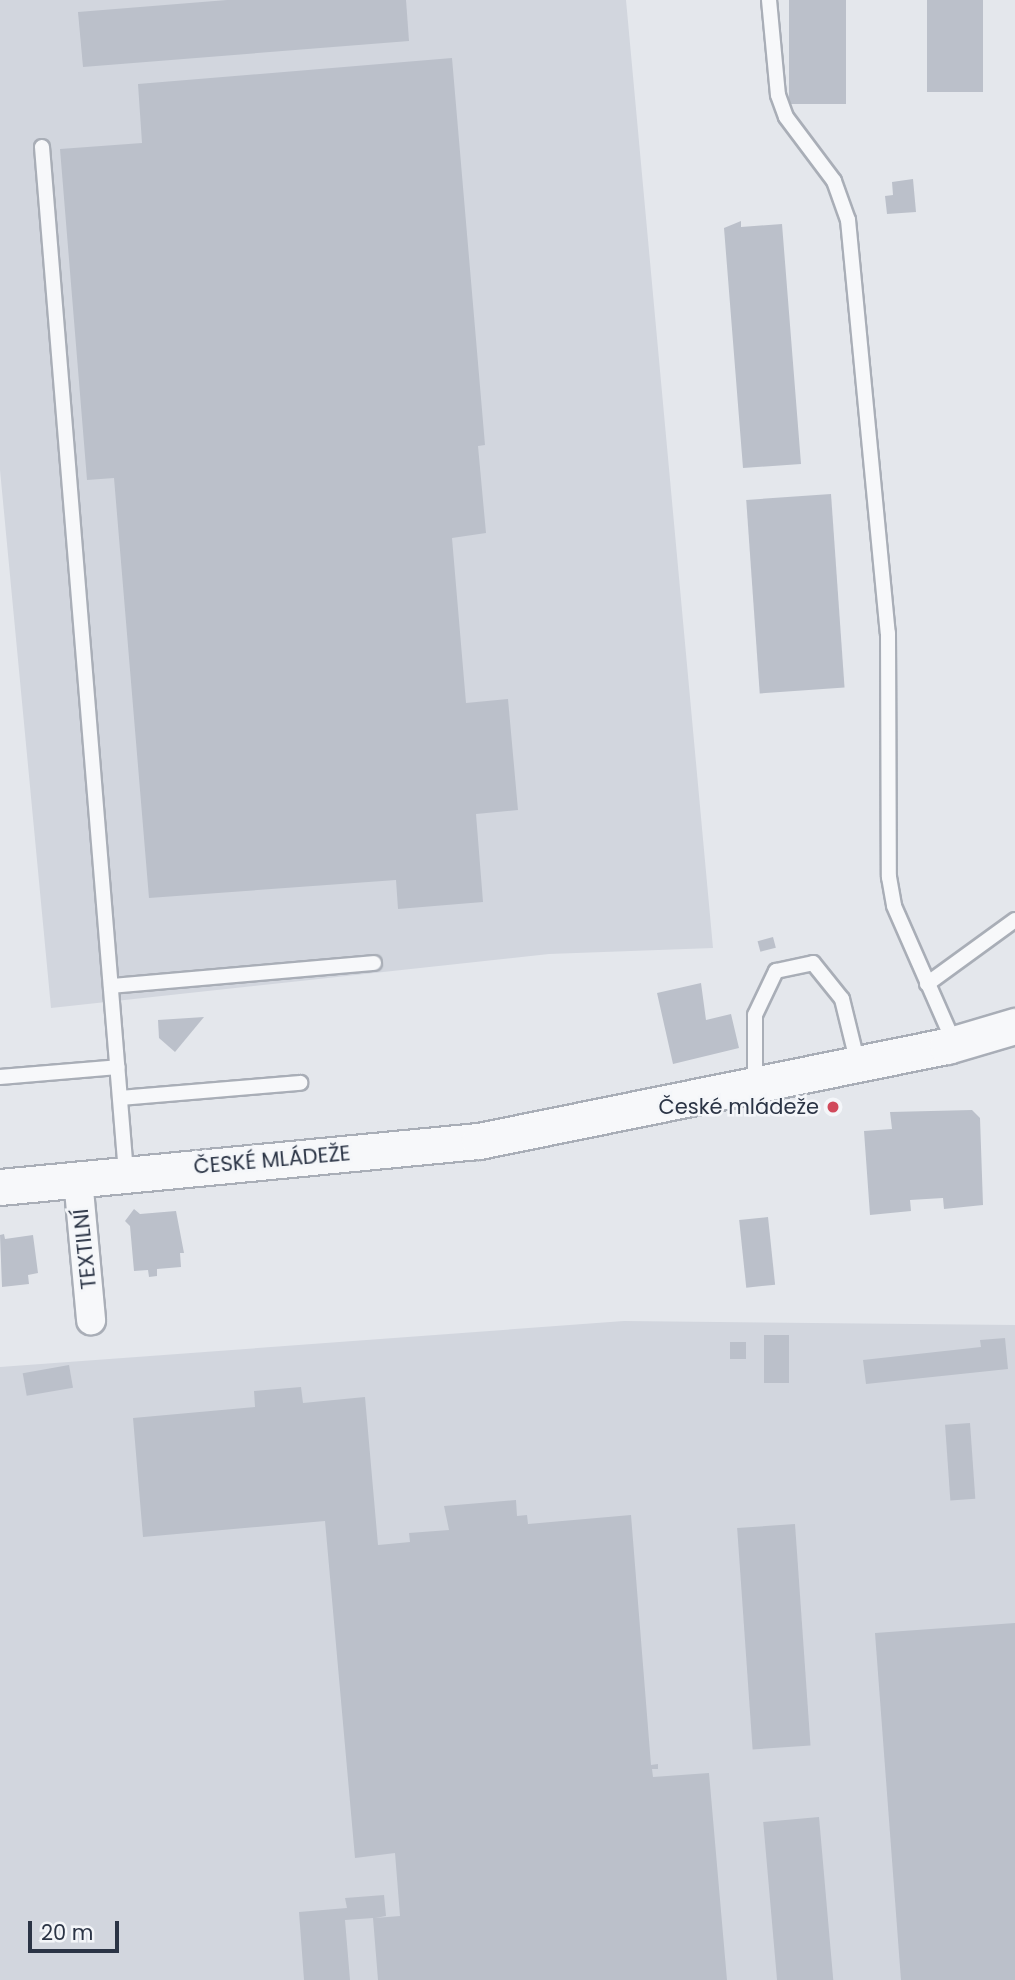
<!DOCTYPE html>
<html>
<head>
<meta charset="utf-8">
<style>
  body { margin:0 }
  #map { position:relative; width:1015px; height:1980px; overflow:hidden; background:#e4e7ec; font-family:Poppins,sans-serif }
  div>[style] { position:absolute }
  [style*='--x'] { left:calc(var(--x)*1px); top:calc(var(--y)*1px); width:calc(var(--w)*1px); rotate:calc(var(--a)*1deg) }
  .built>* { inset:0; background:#d2d6de }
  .building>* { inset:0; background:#bbc0ca; transform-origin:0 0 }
  .roads { filter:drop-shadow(2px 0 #a9aeb7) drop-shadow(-2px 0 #a9aeb7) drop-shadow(0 2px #a9aeb7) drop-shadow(0 -2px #a9aeb7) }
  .service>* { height:14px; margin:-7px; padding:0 7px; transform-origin:7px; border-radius:7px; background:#f7f8fa }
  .minor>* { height:28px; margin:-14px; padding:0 14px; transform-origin:14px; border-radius:14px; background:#f7f8fa }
  .tertiary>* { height:35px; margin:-17.5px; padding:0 17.5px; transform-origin:17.5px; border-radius:17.5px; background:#f7f8fa }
  .dots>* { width:19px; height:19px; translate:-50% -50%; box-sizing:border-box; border:4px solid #f4f6f9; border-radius:50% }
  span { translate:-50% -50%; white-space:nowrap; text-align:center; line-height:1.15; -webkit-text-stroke:5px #f4f6f9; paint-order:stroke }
  .poi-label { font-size:21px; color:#2b3445 }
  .right { translate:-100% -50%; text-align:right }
  .street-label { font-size:21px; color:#2b3445 }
  .scale { position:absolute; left:28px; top:1921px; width:91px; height:32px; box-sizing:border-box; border:4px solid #2b3445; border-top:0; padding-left:9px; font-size:21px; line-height:24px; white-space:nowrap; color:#2b3445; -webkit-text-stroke:5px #f4f6f9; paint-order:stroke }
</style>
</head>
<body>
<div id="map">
  <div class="built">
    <div style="clip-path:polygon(0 0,626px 0,713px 948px,549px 954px,51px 1008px,0 470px)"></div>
    <div style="clip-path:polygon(624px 1321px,1015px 1325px,1015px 1980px,0 1980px,0 1367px)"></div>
  </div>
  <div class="building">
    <div style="clip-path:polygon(227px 0,406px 0,409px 41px,83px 67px,78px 12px)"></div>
    <div style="left:789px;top:0;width:57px;height:104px"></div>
    <div style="left:927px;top:0;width:56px;height:92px"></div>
    <div style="clip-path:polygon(452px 58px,485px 445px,478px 446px,486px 533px,452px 538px,466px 703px,508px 699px,518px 810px,476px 814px,483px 902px,398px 909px,396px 880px,149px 898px,114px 478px,87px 480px,60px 149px,142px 143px,138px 84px)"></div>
    <div style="clip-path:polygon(913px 179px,916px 212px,887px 214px,885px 196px,893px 195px,892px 182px)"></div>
    <div style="clip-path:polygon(741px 221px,741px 227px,782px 224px,801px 464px,743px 468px,724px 228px)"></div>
    <div style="left:831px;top:494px;width:194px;height:85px;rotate:86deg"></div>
    <div style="left:773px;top:937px;width:11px;height:16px;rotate:75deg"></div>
    <div style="clip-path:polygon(701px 983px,706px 1020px,731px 1014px,739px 1048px,673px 1064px,657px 993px)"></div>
    <div style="clip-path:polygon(204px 1017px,175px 1052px,159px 1038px,158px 1020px)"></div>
    <div style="clip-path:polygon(972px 1110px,980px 1118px,983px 1205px,944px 1209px,943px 1198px,910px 1200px,911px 1211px,870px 1215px,864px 1131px,892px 1129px,890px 1112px)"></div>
    <div style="clip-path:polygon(134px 1209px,140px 1214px,176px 1211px,184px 1253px,180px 1253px,181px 1267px,157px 1269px,157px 1276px,149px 1277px,148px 1270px,134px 1271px,130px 1226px,125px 1221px)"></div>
    <div style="left:768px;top:1217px;width:68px;height:29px;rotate:84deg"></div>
    <div style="clip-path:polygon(4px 1234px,5px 1239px,33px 1235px,38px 1273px,28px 1275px,29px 1284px,2px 1287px,0 1235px)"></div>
    <div style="left:789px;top:1335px;width:48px;height:25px;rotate:90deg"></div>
    <div style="clip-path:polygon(1005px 1338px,1008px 1369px,866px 1384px,863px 1360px,981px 1347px,980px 1340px)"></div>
    <div style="left:730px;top:1342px;width:16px;height:17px"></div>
    <div style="left:69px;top:1365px;width:23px;height:47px;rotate:80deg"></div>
    <div style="clip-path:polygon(301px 1387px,303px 1403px,365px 1397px,378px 1545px,410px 1542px,409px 1533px,449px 1530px,444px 1506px,516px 1500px,517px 1516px,527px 1515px,528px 1524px,631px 1515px,651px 1765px,658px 1764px,658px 1769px,652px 1769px,653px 1777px,709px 1773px,727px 1980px,378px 1980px,373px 1918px,345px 1920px,350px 1980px,304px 1980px,299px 1912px,347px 1908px,345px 1898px,384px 1895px,386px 1916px,375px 1918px,400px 1916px,395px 1853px,355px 1858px,325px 1521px,143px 1537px,133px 1418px,255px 1407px,254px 1391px)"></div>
    <div style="left:970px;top:1423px;width:76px;height:25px;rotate:86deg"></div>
    <div style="left:795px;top:1524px;width:222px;height:58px;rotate:86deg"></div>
    <div style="clip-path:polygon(1015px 1623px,1015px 1980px,901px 1980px,875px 1633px)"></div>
    <div style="left:819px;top:1817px;width:164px;height:56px;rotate:85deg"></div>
  </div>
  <div class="roads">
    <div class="service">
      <div style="--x:769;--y:0;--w:95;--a:84.6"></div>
      <div style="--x:778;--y:95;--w:23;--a:70"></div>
      <div style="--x:786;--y:117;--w:80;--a:53.1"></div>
      <div style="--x:834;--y:181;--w:41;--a:70.3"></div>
      <div style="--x:848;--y:220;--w:415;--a:84.5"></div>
      <div style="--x:888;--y:633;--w:244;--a:89.8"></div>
      <div style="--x:889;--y:877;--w:29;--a:80"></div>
      <div style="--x:894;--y:906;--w:150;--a:66.3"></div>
      <div style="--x:42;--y:147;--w:1030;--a:85.32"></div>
      <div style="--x:927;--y:984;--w:109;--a:-36"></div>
      <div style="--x:111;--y:986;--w:264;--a:-5"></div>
      <div style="--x:0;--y:1077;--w:118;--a:-4.8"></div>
      <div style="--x:755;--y:1083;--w:68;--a:-90"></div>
      <div style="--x:755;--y:1015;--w:49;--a:-64.5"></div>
      <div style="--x:776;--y:971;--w:38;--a:-12"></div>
      <div style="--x:813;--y:963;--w:46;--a:51.1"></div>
      <div style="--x:842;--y:999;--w:67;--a:76.2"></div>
      <div style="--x:120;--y:1098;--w:181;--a:-4.8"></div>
    </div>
    <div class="minor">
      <div style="--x:78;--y:1179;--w:142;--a:84.7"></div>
    </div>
    <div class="tertiary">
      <div style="--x:0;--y:1187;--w:481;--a:-5.5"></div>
      <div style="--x:479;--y:1141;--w:478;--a:-11.5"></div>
      <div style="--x:947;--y:1046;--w:71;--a:-16.4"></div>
    </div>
  </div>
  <div class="dots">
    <div style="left:833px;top:1107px;background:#d1495b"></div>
  </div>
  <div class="poi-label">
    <span class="right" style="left:819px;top:1107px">České mládeže</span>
  </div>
  <div class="street-label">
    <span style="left:272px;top:1160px;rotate:-5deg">ČESKÉ MLÁDEŽE</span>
    <span style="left:85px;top:1249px;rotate:-96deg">TEXTILNÍ</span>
  </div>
  <div class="scale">20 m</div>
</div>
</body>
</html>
